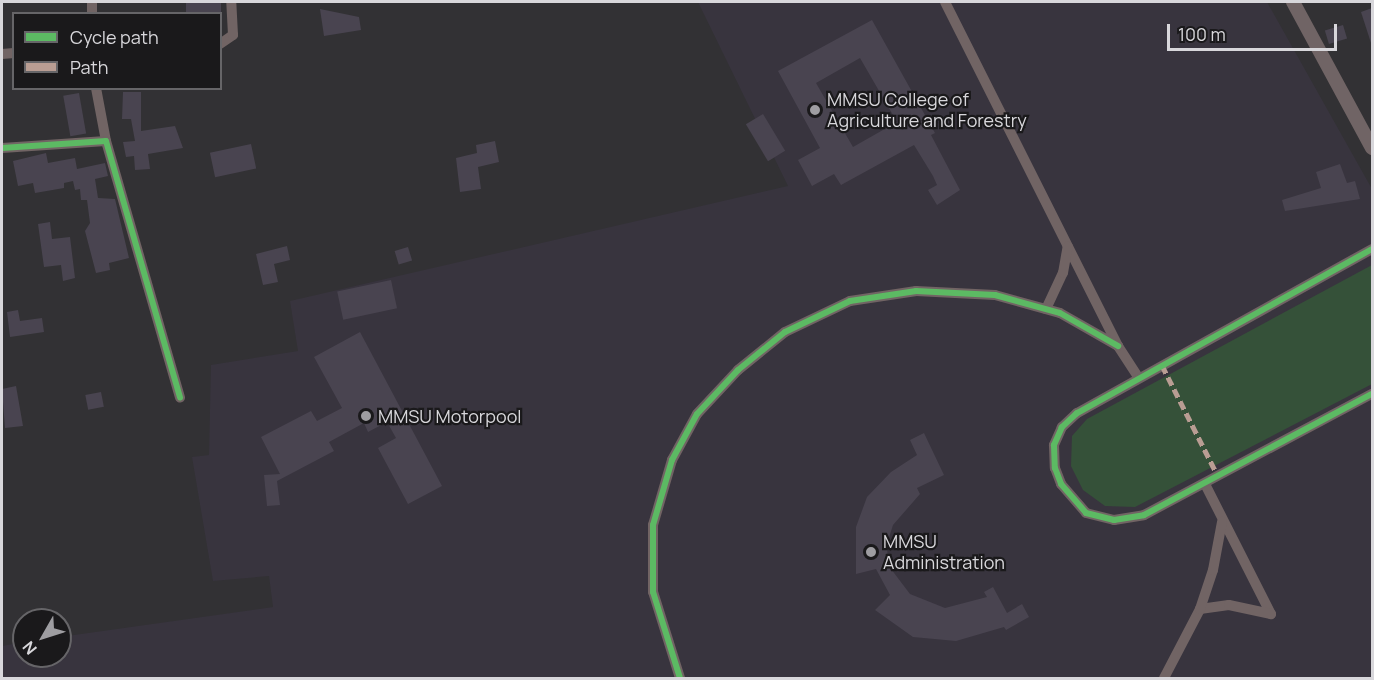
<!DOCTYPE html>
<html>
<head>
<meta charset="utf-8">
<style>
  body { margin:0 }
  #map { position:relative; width:1374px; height:680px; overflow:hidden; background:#323134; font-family:Manrope,sans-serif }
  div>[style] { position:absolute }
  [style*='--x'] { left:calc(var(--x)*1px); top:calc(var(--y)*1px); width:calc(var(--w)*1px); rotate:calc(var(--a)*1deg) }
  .built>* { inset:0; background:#38343e }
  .green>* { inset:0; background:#355139 }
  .building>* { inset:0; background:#494450; transform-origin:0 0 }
  .minor>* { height:10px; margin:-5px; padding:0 5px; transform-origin:5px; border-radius:5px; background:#716464 }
  .major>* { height:14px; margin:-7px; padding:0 7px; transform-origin:7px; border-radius:7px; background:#706465 }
  .quiet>* { height:4.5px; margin-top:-2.25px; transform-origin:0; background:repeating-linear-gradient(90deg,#b99d93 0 9px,transparent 0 13.5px) }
  .cycleway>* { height:6px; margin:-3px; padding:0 3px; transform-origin:3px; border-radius:3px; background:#5cba63 }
  .dots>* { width:16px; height:16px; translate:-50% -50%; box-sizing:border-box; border:3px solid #1a191b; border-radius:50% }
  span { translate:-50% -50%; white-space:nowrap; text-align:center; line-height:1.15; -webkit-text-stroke:4.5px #1a191b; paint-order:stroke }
  .poi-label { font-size:18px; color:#d8d7db }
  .left { translate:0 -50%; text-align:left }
  .frame { position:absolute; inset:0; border:3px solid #d8d7db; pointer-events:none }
  .legend { position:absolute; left:12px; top:12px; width:210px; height:78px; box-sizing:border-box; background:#1a191b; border:2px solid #666568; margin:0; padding:8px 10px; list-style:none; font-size:18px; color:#d8d7db }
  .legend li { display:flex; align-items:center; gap:12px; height:30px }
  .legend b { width:30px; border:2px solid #666568 }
  .north { position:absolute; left:12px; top:608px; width:60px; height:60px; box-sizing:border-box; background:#1a191b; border:2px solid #666568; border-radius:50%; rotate:231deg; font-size:16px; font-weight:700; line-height:24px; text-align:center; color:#d8d7db }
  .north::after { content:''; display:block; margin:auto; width:21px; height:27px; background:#9e9da1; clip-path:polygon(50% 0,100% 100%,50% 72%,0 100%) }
  .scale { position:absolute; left:1167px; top:24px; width:170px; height:27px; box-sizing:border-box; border:3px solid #d8d7db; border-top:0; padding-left:8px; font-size:18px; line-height:21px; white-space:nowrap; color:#d8d7db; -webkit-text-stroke:4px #1a191b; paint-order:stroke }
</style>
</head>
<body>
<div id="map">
  <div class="built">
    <div style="clip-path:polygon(698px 2px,1267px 2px,1372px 189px,1372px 678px,2px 678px,2px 646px,24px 642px,24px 656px,60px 656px,60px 637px,273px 607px,269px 576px,213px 581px,192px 457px,209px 455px,211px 365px,298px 351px,290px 301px,788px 186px)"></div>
  </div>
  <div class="green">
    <div style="clip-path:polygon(1372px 265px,1372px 384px,1135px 507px,1105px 506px,1083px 490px,1071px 466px,1072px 436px,1087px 419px)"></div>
  </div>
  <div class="building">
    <div style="left:221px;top:3px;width:11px;height:35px;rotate:90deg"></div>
    <div style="clip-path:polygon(1372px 8px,1372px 43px,1371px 43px,1361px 12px)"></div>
    <div style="clip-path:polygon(320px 9px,359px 17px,361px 30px,324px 36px)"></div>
    <div style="clip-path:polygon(evenodd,872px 20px,935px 133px,931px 135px,960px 190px,937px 205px,928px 190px,937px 185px,933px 176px,914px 145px,841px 185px,834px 174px,812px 186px,798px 160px,820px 148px,778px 71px,872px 20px,860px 58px,897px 122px,853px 147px,816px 83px,860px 58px)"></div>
    <div style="left:1343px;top:25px;width:14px;height:19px;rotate:73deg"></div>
    <div style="clip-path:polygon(123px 92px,141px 92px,141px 131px,175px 126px,183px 148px,148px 154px,150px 169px,135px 170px,134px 156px,126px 157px,123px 142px,135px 141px,131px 119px,122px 119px)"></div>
    <div style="left:79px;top:93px;width:41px;height:16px;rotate:80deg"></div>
    <div style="left:763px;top:114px;width:43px;height:20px;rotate:59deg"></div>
    <div style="clip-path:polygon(495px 141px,499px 162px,478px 167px,481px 189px,460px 192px,456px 158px,477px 153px,476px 145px)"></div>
    <div style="left:251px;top:144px;width:25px;height:42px;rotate:78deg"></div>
    <div style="clip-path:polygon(46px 153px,48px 163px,75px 158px,77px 169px,105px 163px,108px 176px,95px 179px,98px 198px,115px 199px,129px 258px,109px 263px,110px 270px,96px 273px,85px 231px,90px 223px,87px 200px,81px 200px,80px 189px,75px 190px,73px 181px,64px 183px,64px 188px,35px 193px,33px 183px,18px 186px,13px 161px)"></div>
    <div style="clip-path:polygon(1340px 164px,1347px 183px,1355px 181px,1360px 199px,1285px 211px,1282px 200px,1321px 188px,1316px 172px)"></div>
    <div style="clip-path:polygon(50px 222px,52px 239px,70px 237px,75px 278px,63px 281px,61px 265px,44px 267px,38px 224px)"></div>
    <div style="clip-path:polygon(287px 246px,290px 260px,274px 264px,278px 282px,263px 285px,256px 254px)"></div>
    <div style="left:408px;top:247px;width:14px;height:14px;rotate:73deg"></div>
    <div style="left:391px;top:280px;width:29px;height:55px;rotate:78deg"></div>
    <div style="clip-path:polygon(18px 310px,20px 321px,42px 318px,44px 332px,10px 337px,7px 312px)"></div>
    <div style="clip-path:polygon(360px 332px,442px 486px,408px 504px,378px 448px,396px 438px,387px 422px,368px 432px,364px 423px,329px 442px,334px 451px,277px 481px,280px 505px,267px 506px,264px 475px,280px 474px,261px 437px,311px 411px,317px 421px,342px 408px,314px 357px)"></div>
    <div style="clip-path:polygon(16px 386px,23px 426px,5px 428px,2px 389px)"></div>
    <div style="left:101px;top:392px;width:15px;height:16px;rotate:79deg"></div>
    <div style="clip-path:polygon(924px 433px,944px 475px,917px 488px,920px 494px,893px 525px,887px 544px,888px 565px,910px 594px,945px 608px,987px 597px,984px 592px,993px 587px,1007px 613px,1022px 604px,1029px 617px,1006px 630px,1004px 627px,956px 641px,913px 637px,875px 610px,890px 595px,876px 569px,856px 574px,856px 527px,867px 497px,891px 472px,917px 455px,910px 440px)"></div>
  </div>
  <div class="minor">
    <div style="--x:945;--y:2;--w:385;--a:63.3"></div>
    <div style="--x:1118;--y:346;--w:38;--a:57"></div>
    <div style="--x:92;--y:14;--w:12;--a:-90"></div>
    <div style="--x:220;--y:44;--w:16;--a:-35"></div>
    <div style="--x:233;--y:35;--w:33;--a:-93"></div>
    <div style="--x:2;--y:54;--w:12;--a:-5"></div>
    <div style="--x:96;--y:88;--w:54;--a:79.3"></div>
    <div style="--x:2;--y:148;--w:104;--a:-3.9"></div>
    <div style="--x:106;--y:141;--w:267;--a:73.9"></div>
    <div style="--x:1372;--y:249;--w:338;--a:150.9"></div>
    <div style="--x:1077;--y:413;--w:21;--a:137"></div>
    <div style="--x:1062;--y:427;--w:20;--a:114"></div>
    <div style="--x:1054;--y:445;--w:23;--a:88"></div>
    <div style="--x:1055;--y:468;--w:17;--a:69"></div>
    <div style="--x:1061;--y:484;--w:38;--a:49"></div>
    <div style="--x:1086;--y:513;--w:29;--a:14"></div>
    <div style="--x:1114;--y:520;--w:30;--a:-9"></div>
    <div style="--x:1144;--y:515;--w:258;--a:-28"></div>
    <div style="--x:1046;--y:309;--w:40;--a:-65"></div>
    <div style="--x:1063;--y:273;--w:27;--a:-80"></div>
    <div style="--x:1205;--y:484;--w:146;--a:63.1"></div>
    <div style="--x:1200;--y:609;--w:29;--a:-8"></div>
    <div style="--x:1229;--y:605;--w:43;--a:12.1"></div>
    <div style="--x:680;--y:678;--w:90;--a:-107.4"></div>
    <div style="--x:653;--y:592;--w:67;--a:-90"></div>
    <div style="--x:653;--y:525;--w:68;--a:-73.7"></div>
    <div style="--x:672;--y:460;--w:52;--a:-61.5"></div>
    <div style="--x:697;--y:414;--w:60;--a:-47"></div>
    <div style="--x:738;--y:370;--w:60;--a:-39"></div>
    <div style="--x:785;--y:332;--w:72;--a:-25.5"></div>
    <div style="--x:850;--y:301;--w:67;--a:-8.6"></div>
    <div style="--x:916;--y:291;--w:79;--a:2.9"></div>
    <div style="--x:995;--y:295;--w:67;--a:15.5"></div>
    <div style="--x:1060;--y:313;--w:67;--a:29.6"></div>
    <div style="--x:1164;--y:678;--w:78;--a:-62.4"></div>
    <div style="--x:1200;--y:609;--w:41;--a:-71.6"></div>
    <div style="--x:1213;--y:570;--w:49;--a:-79.4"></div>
  </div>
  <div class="major">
    <div style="--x:1293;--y:2;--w:166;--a:61.6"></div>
  </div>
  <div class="quiet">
    <div style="--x:1162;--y:365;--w:124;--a:63.2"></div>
  </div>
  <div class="cycleway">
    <div style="--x:2;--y:148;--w:104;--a:-3.9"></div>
    <div style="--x:106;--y:141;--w:267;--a:73.9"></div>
    <div style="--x:1372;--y:249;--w:338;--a:150.9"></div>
    <div style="--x:1077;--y:413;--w:21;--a:137"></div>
    <div style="--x:1062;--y:427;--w:20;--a:114"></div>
    <div style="--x:1054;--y:445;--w:23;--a:88"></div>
    <div style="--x:1055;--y:468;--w:17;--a:69"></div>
    <div style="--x:1061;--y:484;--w:38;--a:49"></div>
    <div style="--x:1086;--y:513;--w:29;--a:14"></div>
    <div style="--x:1114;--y:520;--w:30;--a:-9"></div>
    <div style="--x:1144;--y:515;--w:258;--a:-28"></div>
    <div style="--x:680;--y:678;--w:90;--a:-107.4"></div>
    <div style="--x:653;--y:592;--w:67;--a:-90"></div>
    <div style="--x:653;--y:525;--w:68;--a:-73.7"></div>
    <div style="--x:672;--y:460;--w:52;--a:-61.5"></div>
    <div style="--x:697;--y:414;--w:60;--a:-47"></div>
    <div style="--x:738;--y:370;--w:60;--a:-39"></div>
    <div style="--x:785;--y:332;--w:72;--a:-25.5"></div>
    <div style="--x:850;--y:301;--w:67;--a:-8.6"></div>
    <div style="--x:916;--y:291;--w:79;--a:2.9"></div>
    <div style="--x:995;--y:295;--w:67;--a:15.5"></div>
    <div style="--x:1060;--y:313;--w:67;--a:29.6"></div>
  </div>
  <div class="dots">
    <div style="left:815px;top:110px;background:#9e9da1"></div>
    <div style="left:366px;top:416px;background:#9e9da1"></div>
    <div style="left:871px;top:552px;background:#9e9da1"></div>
  </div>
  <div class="poi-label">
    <span class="left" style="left:827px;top:110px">MMSU College of<br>Agriculture and Forestry</span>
    <span class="left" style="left:378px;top:416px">MMSU Motorpool</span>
    <span class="left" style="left:883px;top:552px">MMSU<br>Administration</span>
  </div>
  <div class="frame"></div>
  <ul class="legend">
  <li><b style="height:8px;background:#5cba63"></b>Cycle path</li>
  <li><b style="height:8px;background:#b99d93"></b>Path</li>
  </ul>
  <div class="north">N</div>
  <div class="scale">100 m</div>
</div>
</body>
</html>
